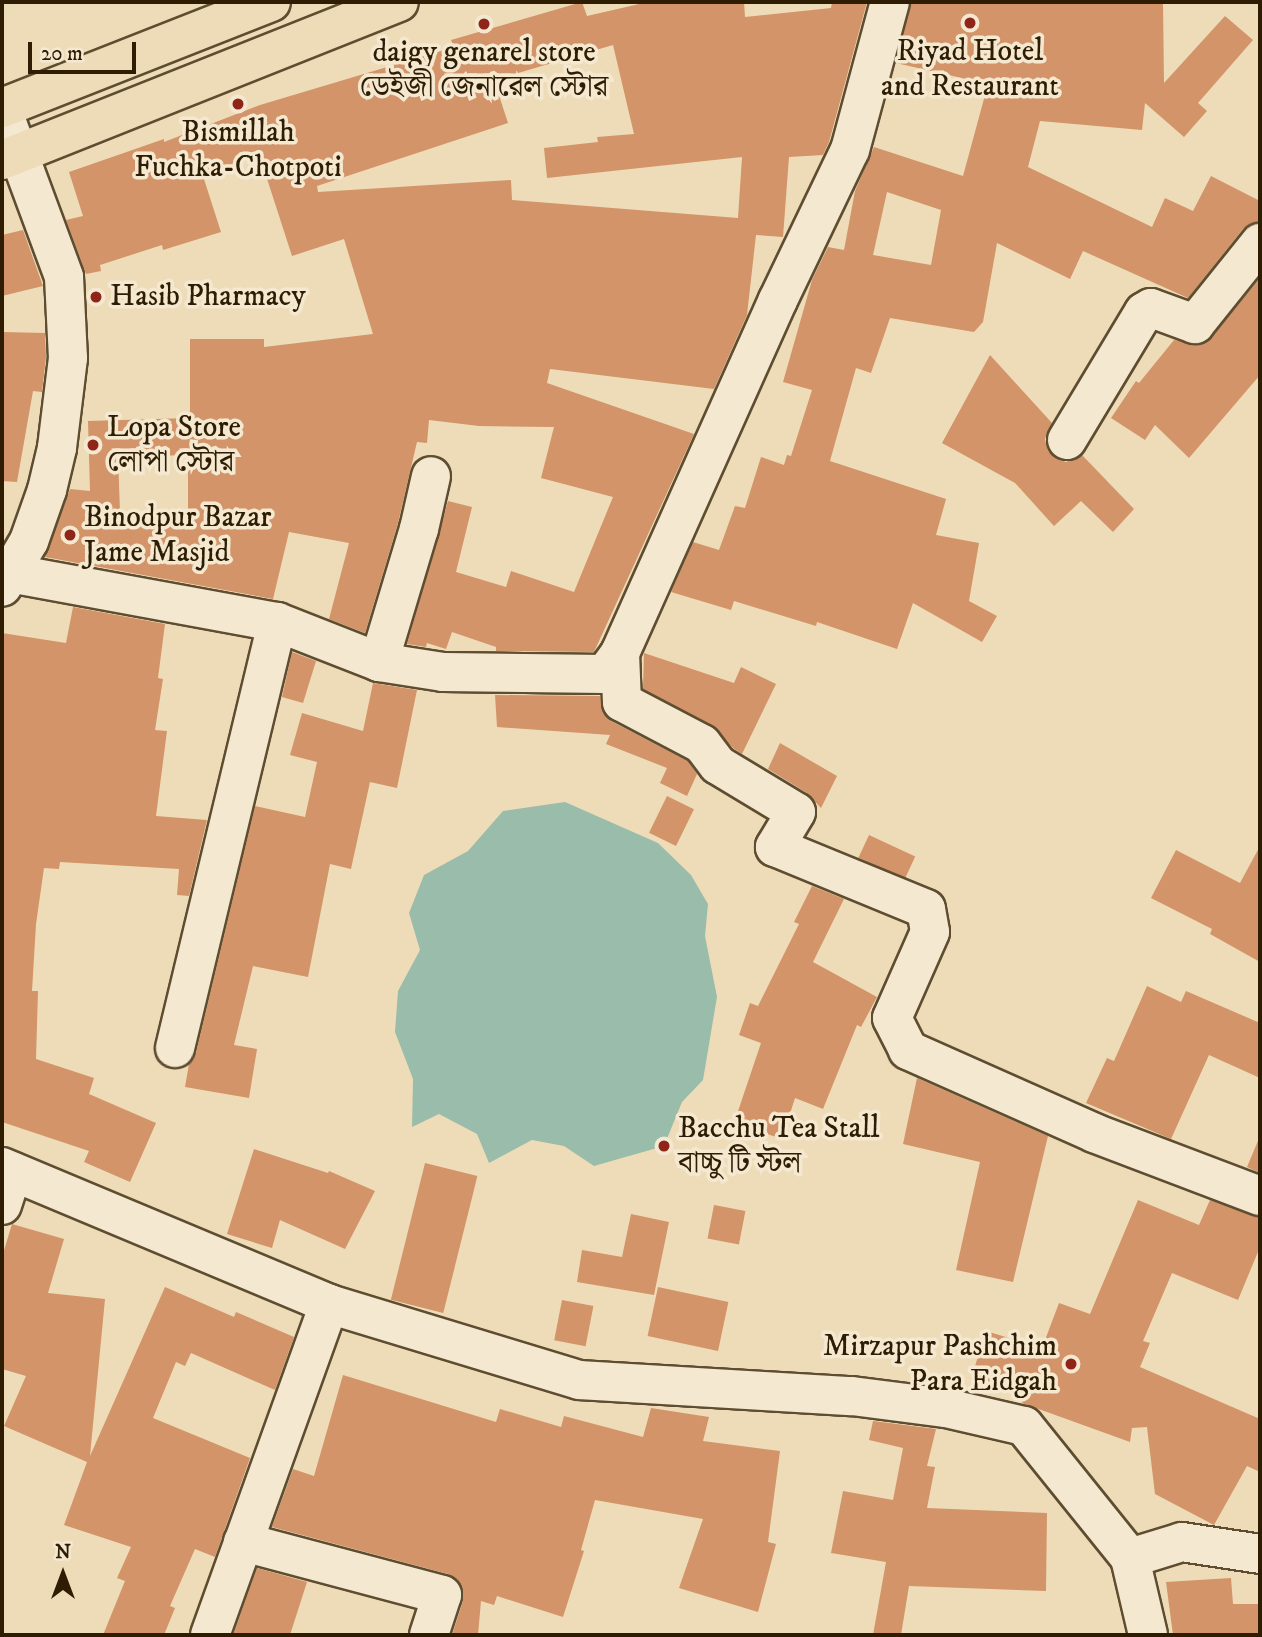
<!DOCTYPE html>
<html>
<head>
<meta charset="utf-8">
<style>
  body { margin:0 }
  #map { position:relative; width:1262px; height:1637px; overflow:hidden; background:#eedcb8; font-family:"IM FELL DW Pica","Noto Serif Bengali",serif }
  div>[style] { position:absolute }
  [style*='--x'] { left:calc(var(--x)*1px); top:calc(var(--y)*1px); width:calc(var(--w)*1px); rotate:calc(var(--a)*1deg) }
  .water>* { inset:0; background:#9abcab }
  .building>* { inset:0; background:#d29468; transform-origin:0 0 }
  .roads { filter:drop-shadow(2px 0 #5e4d30) drop-shadow(-2px 0 #5e4d30) drop-shadow(0 2px #5e4d30) drop-shadow(0 -2px #5e4d30) }
  .minor>* { height:38px; margin:-19px; padding:0 19px; transform-origin:19px; border-radius:19px; background:#f4e8d1 }
  .trunk>* { height:38px; margin:-19px; padding:0 19px; transform-origin:19px; border-radius:19px; background:#eedcb8 }
  .dots>* { width:19px; height:19px; translate:-50% -50%; box-sizing:border-box; border:4px solid #f4e8d1; border-radius:50% }
  span { translate:-50% -50%; white-space:nowrap; text-align:center; line-height:1.15; -webkit-text-stroke:7px #f4e8d1; paint-order:stroke }
  .poi-label { font-size:30px; color:#2e1d03 }
  .left { translate:0 -50%; text-align:left }
  .right { translate:-100% -50%; text-align:right }
  .frame { position:absolute; inset:0; border:4px solid #2e1d03; pointer-events:none }
  .north { position:absolute; left:28px; top:1539px; width:70px; height:70px; -webkit-text-stroke:5px #f4e8d1; paint-order:stroke; rotate:0deg; font-size:19px; font-weight:700; line-height:28px; text-align:center; color:#2e1d03 }
  .north::after { content:''; display:block; margin:auto; width:24px; height:32px; background:#2e1d03; clip-path:polygon(50% 0,100% 100%,50% 72%,0 100%) }
  .scale { position:absolute; left:28px; top:42px; width:108px; height:32px; box-sizing:border-box; border:4px solid #2e1d03; border-top:0; padding-left:9px; font-size:21px; line-height:24px; white-space:nowrap; color:#2e1d03; -webkit-text-stroke:5px #f4e8d1; paint-order:stroke }
</style>
</head>
<body>
<div id="map">
  <div class="water">
    <div style="clip-path:polygon(565px 802px,658px 843px,691px 875px,708px 904px,705px 936px,717px 997px,703px 1080px,682px 1102px,664px 1146px,594px 1166px,564px 1146px,532px 1140px,489px 1163px,477px 1134px,439px 1114px,412px 1127px,413px 1079px,395px 1032px,398px 991px,420px 950px,409px 913px,424px 875px,468px 851px,503px 811px)"></div>
  </div>
  <div class="building">
    <div style="clip-path:polygon(evenodd,582px 2px,587px 16px,648px 2px,744px 2px,745px 17px,831px 8px,832px 2px,867px 2px,829px 142px,823px 155px,789px 157px,783px 237px,756px 235px,747px 315px,714px 389px,550px 369px,547px 383px,694px 434px,594px 652px,496px 651px,496px 647px,452px 632px,446px 649px,427px 643px,426px 647px,407px 644px,448px 501px,472px 507px,456px 572px,506px 587px,511px 571px,574px 592px,613px 497px,541px 478px,554px 427px,479px 426px,429px 420px,427px 443px,417px 442px,398px 523px,365px 633px,329px 619px,349px 543px,289px 532px,273px 599px,45px 557px,70px 489px,90px 491px,88px 421px,190px 418px,190px 339px,264px 339px,264px 347px,373px 334px,344px 239px,292px 256px,259px 154px,203px 176px,221px 232px,163px 250px,162px 245px,100px 265px,101px 271px,86px 274px,66px 220px,83px 216px,69px 172px,164px 139px,164px 142px,260px 105px,454px 47px,451px 40px,582px 2px,613px 45px,634px 134px,597px 137px,598px 142px,544px 148px,547px 178px,742px 157px,738px 218px,512px 200px,511px 180px,318px 192px,317px 186px,508px 123px,494px 80px,613px 45px,582px 2px,188px 455px,188px 529px,120px 511px,118px 457px,188px 455px)"></div>
    <div style="clip-path:polygon(evenodd,911px 2px,1163px 3px,1164px 83px,1225px 16px,1253px 40px,1198px 103px,1207px 111px,1184px 137px,1145px 103px,1142px 130px,1040px 121px,1028px 167px,1152px 227px,1165px 198px,1193px 211px,1211px 176px,1260px 201px,1260px 222px,1243px 229px,1188px 298px,1083px 251px,1070px 279px,997px 243px,983px 322px,974px 332px,890px 318px,871px 373px,856px 368px,830px 461px,946px 499px,936px 535px,979px 543px,969px 601px,997px 616px,982px 642px,913px 603px,897px 649px,817px 622px,816px 626px,734px 601px,731px 610px,671px 592px,693px 542px,719px 550px,735px 506px,745px 508px,761px 457px,784px 465px,787px 455px,791px 456px,812px 390px,783px 382px,812px 280px,828px 247px,844px 250px,855px 191px,874px 147px,963px 176px,988px 84px,896px 63px,911px 2px,887px 192px,941px 210px,931px 265px,873px 255px,887px 192px)"></div>
    <div style="clip-path:polygon(23px 230px,43px 286px,2px 296px,2px 235px)"></div>
    <div style="clip-path:polygon(1260px 278px,1260px 375px,1189px 458px,1155px 425px,1145px 440px,1111px 418px,1136px 381px,1139px 383px,1174px 340px,1200px 345px,1211px 338px)"></div>
    <div style="clip-path:polygon(2px 332px,45px 333px,46px 357px,42px 392px,33px 391px,17px 482px,2px 481px)"></div>
    <div style="clip-path:polygon(990px 355px,1052px 423px,1045px 439px,1048px 451px,1055px 458px,1066px 462px,1082px 455px,1134px 509px,1113px 532px,1081px 501px,1054px 526px,1015px 483px,942px 443px)"></div>
    <div style="clip-path:polygon(73px 607px,165px 624px,158px 678px,163px 679px,155px 730px,167px 731px,156px 816px,207px 820px,189px 896px,177px 895px,179px 869px,60px 862px,59px 869px,44px 868px,36px 924px,32px 991px,38px 991px,36px 1059px,94px 1078px,89px 1094px,156px 1123px,130px 1182px,84px 1162px,89px 1151px,2px 1122px,2px 633px,66px 643px)"></div>
    <div style="clip-path:polygon(292px 652px,316px 661px,303px 703px,282px 697px)"></div>
    <div style="clip-path:polygon(644px 653px,734px 683px,741px 667px,776px 684px,742px 754px,733px 748px,712px 725px,643px 689px)"></div>
    <div style="clip-path:polygon(373px 683px,417px 690px,397px 788px,370px 782px,351px 869px,330px 864px,308px 977px,253px 966px,234px 1045px,257px 1049px,249px 1098px,185px 1087px,189px 1064px,196px 1053px,255px 806px,305px 817px,317px 762px,290px 755px,302px 713px,363px 731px)"></div>
    <div style="clip-path:polygon(495px 695px,600px 696px,603px 713px,611px 721px,688px 761px,697px 774px,687px 796px,660px 783px,667px 768px,606px 744px,610px 735px,497px 727px)"></div>
    <div style="clip-path:polygon(780px 743px,837px 776px,821px 808px,807px 793px,768px 769px)"></div>
    <div style="left:667px;top:796px;width:30px;height:41px;rotate:26deg"></div>
    <div style="left:869px;top:835px;width:51px;height:25px;rotate:25deg"></div>
    <div style="clip-path:polygon(1260px 846px,1260px 962px,1210px 934px,1212px 929px,1151px 898px,1176px 850px,1240px 883px)"></div>
    <div style="clip-path:polygon(812px 886px,844px 899px,813px 962px,877px 997px,861px 1027px,857px 1025px,823px 1109px,795px 1098px,782px 1139px,734px 1123px,761px 1043px,739px 1035px,750px 1003px,758px 1006px,799px 924px,794px 922px)"></div>
    <div style="clip-path:polygon(1147px 986px,1181px 1002px,1186px 991px,1260px 1023px,1260px 1078px,1209px 1055px,1171px 1139px,1086px 1103px,1107px 1058px,1114px 1061px)"></div>
    <div style="clip-path:polygon(917px 1078px,1048px 1136px,1013px 1282px,956px 1270px,980px 1162px,903px 1144px)"></div>
    <div style="clip-path:polygon(1260px 1136px,1260px 1173px,1247px 1167px)"></div>
    <div style="clip-path:polygon(254px 1149px,328px 1173px,329px 1171px,375px 1191px,345px 1249px,280px 1220px,272px 1248px,227px 1234px)"></div>
    <div style="left:425px;top:1163px;width:54px;height:141px;rotate:14deg"></div>
    <div style="clip-path:polygon(1138px 1200px,1199px 1225px,1210px 1200px,1260px 1217px,1260px 1247px,1238px 1300px,1172px 1273px,1143px 1341px,1150px 1343px,1140px 1367px,1260px 1419px,1260px 1472px,1247px 1466px,1214px 1525px,1155px 1494px,1147px 1427px,1132px 1428px,1130px 1442px,1022px 1403px,1025px 1395px,971px 1379px,986px 1331px,1042px 1348px,1059px 1303px,1090px 1314px)"></div>
    <div style="left:714px;top:1205px;width:32px;height:34px;rotate:11deg"></div>
    <div style="clip-path:polygon(631px 1214px,669px 1222px,654px 1295px,577px 1282px,582px 1250px,622px 1257px)"></div>
    <div style="clip-path:polygon(12px 1224px,64px 1239px,48px 1293px,105px 1299px,90px 1456px,165px 1287px,234px 1317px,236px 1312px,294px 1337px,275px 1390px,191px 1353px,185px 1366px,176px 1362px,153px 1418px,250px 1458px,215px 1557px,195px 1549px,170px 1606px,175px 1608px,164px 1635px,103px 1635px,125px 1581px,117px 1578px,131px 1547px,64px 1525px,87px 1462px,4px 1426px,26px 1376px,2px 1369px,2px 1257px)"></div>
    <div style="left:658px;top:1287px;width:72px;height:50px;rotate:12deg"></div>
    <div style="left:562px;top:1300px;width:32px;height:41px;rotate:11deg"></div>
    <div style="clip-path:polygon(343px 1375px,496px 1422px,500px 1409px,561px 1427px,564px 1416px,643px 1437px,651px 1408px,709px 1417px,703px 1441px,780px 1451px,768px 1542px,776px 1544px,758px 1612px,679px 1588px,703px 1519px,595px 1500px,581px 1550px,584px 1551px,563px 1617px,497px 1596px,494px 1605px,481px 1601px,478px 1635px,452px 1635px,463px 1601px,463px 1589px,457px 1579px,448px 1574px,272px 1527px,293px 1469px,314px 1476px)"></div>
    <div style="clip-path:polygon(873px 1421px,936px 1429px,927px 1466px,935px 1467px,927px 1508px,1047px 1513px,1046px 1591px,909px 1586px,901px 1635px,873px 1635px,886px 1562px,831px 1553px,843px 1491px,893px 1500px,903px 1448px,869px 1440px)"></div>
    <div style="clip-path:polygon(257px 1568px,307px 1582px,290px 1635px,233px 1635px)"></div>
    <div style="clip-path:polygon(1231px 1578px,1233px 1604px,1260px 1604px,1260px 1635px,1173px 1635px,1166px 1582px)"></div>
  </div>
  <div class="roads">
    <div class="minor">
      <div style="--x:2;--y:109;--w:179;--a:69.7"></div>
      <div style="--x:64;--y:277;--w:81;--a:87.2"></div>
      <div style="--x:68;--y:358;--w:91;--a:97"></div>
      <div style="--x:57;--y:448;--w:43;--a:103.4"></div>
      <div style="--x:47;--y:490;--w:54;--a:109.4"></div>
      <div style="--x:29;--y:541;--w:53;--a:120.4"></div>
      <div style="--x:1067;--y:440;--w:149;--a:-59"></div>
      <div style="--x:1144;--y:312;--w:8;--a:-30"></div>
      <div style="--x:1151;--y:308;--w:47;--a:20"></div>
      <div style="--x:1195;--y:324;--w:104;--a:-51.3"></div>
      <div style="--x:9;--y:573;--w:272;--a:10.4"></div>
      <div style="--x:277;--y:622;--w:110;--a:21.4"></div>
      <div style="--x:379;--y:662;--w:65;--a:8.9"></div>
      <div style="--x:443;--y:672;--w:162;--a:0.7"></div>
      <div style="--x:605;--y:674;--w:26;--a:-54"></div>
      <div style="--x:620;--y:653;--w:387;--a:-65.9"></div>
      <div style="--x:778;--y:300;--w:166;--a:-64.4"></div>
      <div style="--x:850;--y:150;--w:153;--a:-74.9"></div>
      <div style="--x:620;--y:653;--w:49;--a:87.7"></div>
      <div style="--x:622;--y:702;--w:90;--a:27.7"></div>
      <div style="--x:702;--y:744;--w:26;--a:53"></div>
      <div style="--x:718;--y:765;--w:91;--a:31.1"></div>
      <div style="--x:796;--y:812;--w:41;--a:121"></div>
      <div style="--x:775;--y:847;--w:163;--a:22.3"></div>
      <div style="--x:926;--y:909;--w:23;--a:80"></div>
      <div style="--x:930;--y:932;--w:94;--a:113.8"></div>
      <div style="--x:892;--y:1018;--w:36;--a:63"></div>
      <div style="--x:908;--y:1050;--w:204;--a:24"></div>
      <div style="--x:1094;--y:1133;--w:178;--a:20.8"></div>
      <div style="--x:379;--y:662;--w:139;--a:-73.3"></div>
      <div style="--x:419;--y:529;--w:54;--a:-77.2"></div>
      <div style="--x:175;--y:1048;--w:438;--a:-76.5"></div>
      <div style="--x:2;--y:1167;--w:355;--a:22.7"></div>
      <div style="--x:329;--y:1304;--w:261;--a:16.9"></div>
      <div style="--x:579;--y:1380;--w:273;--a:3.4"></div>
      <div style="--x:852;--y:1396;--w:95;--a:7.3"></div>
      <div style="--x:946;--y:1408;--w:80;--a:13"></div>
      <div style="--x:1024;--y:1426;--w:169;--a:51.2"></div>
      <div style="--x:1130;--y:1558;--w:79;--a:76.8"></div>
      <div style="--x:2;--y:1205;--w:35;--a:-72"></div>
      <div style="--x:243;--y:1542;--w:206;--a:14.9"></div>
      <div style="--x:442;--y:1595;--w:42;--a:108"></div>
      <div style="--x:1130;--y:1558;--w:54;--a:-17.1"></div>
      <div style="--x:1182;--y:1542;--w:79;--a:8.7"></div>
      <div style="--x:210;--y:1635;--w:352;--a:-70.2"></div>
    </div>
    <div class="trunk">
      <div style="--x:2;--y:108;--w:289;--a:-21.5"></div>
      <div style="--x:2;--y:160;--w:427;--a:-21.7"></div>
    </div>
  </div>
  <div class="dots">
    <div style="left:970px;top:23px;background:#8f2418"></div>
    <div style="left:484px;top:24px;background:#8f2418"></div>
    <div style="left:238px;top:104px;background:#8f2418"></div>
    <div style="left:96px;top:297px;background:#8f2418"></div>
    <div style="left:93px;top:445px;background:#8f2418"></div>
    <div style="left:70px;top:535px;background:#8f2418"></div>
    <div style="left:664px;top:1146px;background:#8f2418"></div>
    <div style="left:1071px;top:1364px;background:#8f2418"></div>
  </div>
  <div class="poi-label">
    <span style="left:970px;top:69px">Riyad Hotel<br>and Restaurant</span>
    <span style="left:484px;top:70px">daigy genarel store<br>ডেইজী জেনারেল স্টোর</span>
    <span style="left:238px;top:150px">Bismillah<br>Fuchka-Chotpoti</span>
    <span class="left" style="left:110px;top:297px">Hasib Pharmacy</span>
    <span class="left" style="left:107px;top:445px">Lopa Store<br>লোপা স্টোর</span>
    <span class="left" style="left:84px;top:535px">Binodpur Bazar<br>Jame Masjid</span>
    <span class="left" style="left:678px;top:1146px">Bacchu Tea Stall<br>বাচ্চু টি স্টল</span>
    <span class="right" style="left:1057px;top:1364px">Mirzapur Pashchim<br>Para Eidgah</span>
  </div>
  <div class="frame"></div>
  <div class="north">N</div>
  <div class="scale">20 m</div>
</div>
</body>
</html>
